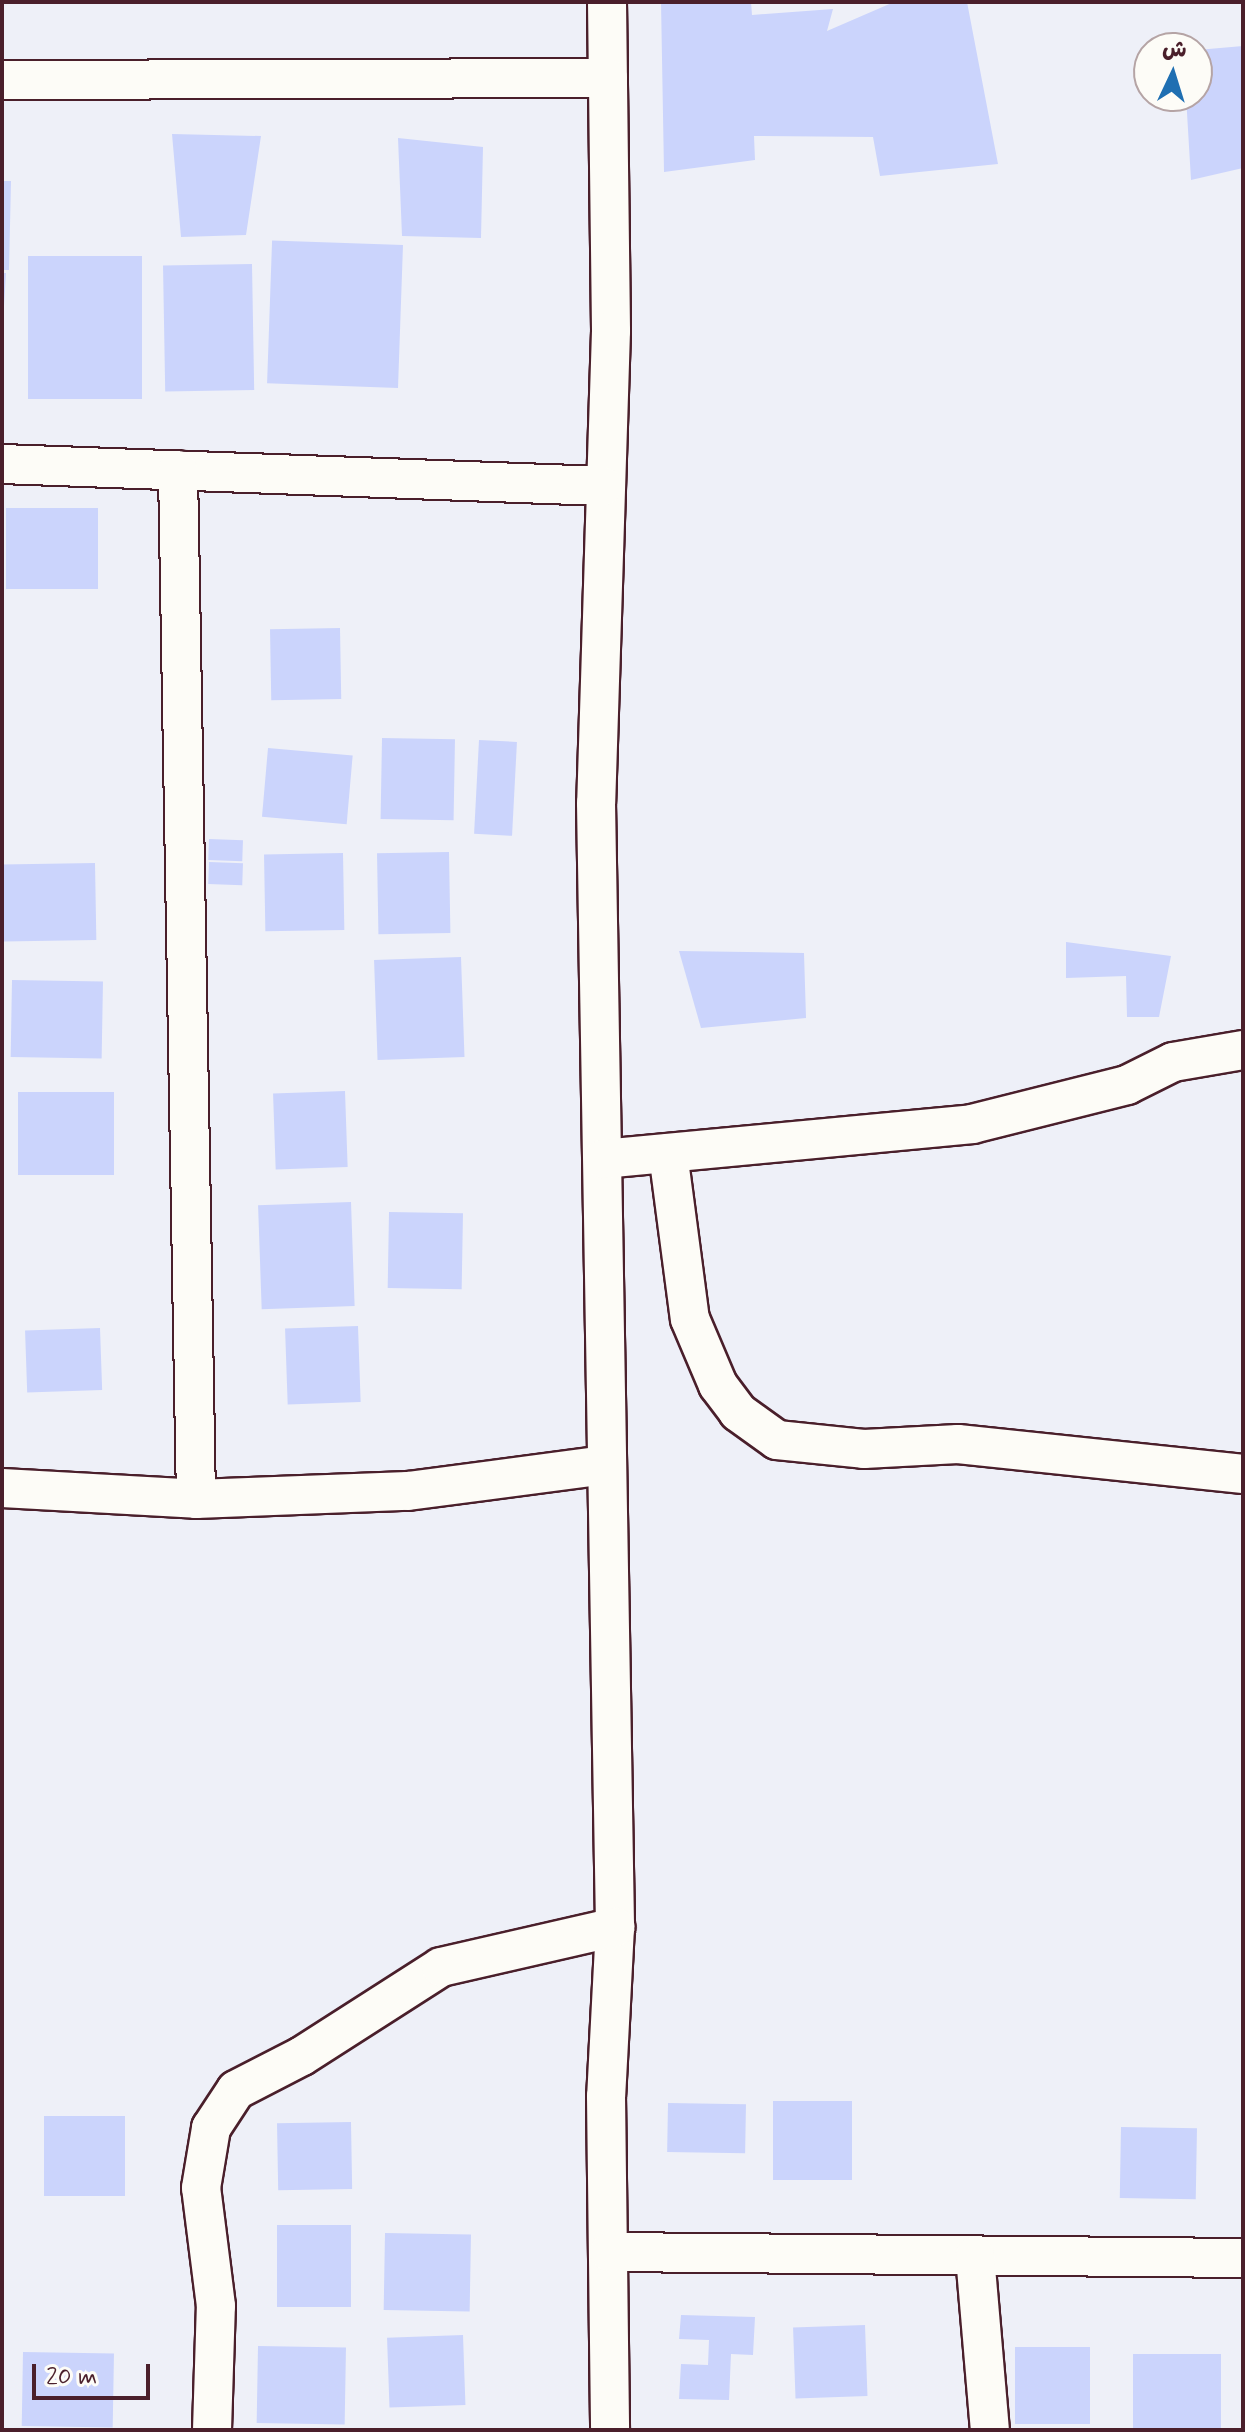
<!DOCTYPE html>
<html>
<head>
<meta charset="utf-8">
<style>
  body { margin:0 }
  #map { position:relative; width:1245px; height:2432px; overflow:hidden; background:#eef0f8; font-family:Mynerve,"Playpen Sans Arabic",sans-serif }
  div>[style] { position:absolute }
  [style*='--x'] { left:calc(var(--x)*1px); top:calc(var(--y)*1px); width:calc(var(--w)*1px); rotate:calc(var(--a)*1deg) }
  .building>* { inset:0; background:#cbd4fc; transform-origin:0 0 }
  .roads { filter:drop-shadow(2px 0 #4a1f2b) drop-shadow(-2px 0 #4a1f2b) drop-shadow(0 2px #4a1f2b) drop-shadow(0 -2px #4a1f2b) }
  .minor>* { height:38px; margin:-19px; padding:0 19px; transform-origin:19px; border-radius:19px; background:#fdfcf7 }
  span { translate:-50% -50%; white-space:nowrap; text-align:center; line-height:1.15; -webkit-text-stroke:6px #fdfcf7; paint-order:stroke }
  .frame { position:absolute; inset:0; border:4px solid #4a1f2b; pointer-events:none }
  .north { position:absolute; left:1133px; top:32px; width:80px; height:80px; box-sizing:border-box; background:#fdfcf7; border:2px solid #b5a4a5; border-radius:50%; rotate:4deg; font-size:22px; font-weight:700; line-height:32px; text-align:center; color:#4a1f2b }
  .north::after { content:''; display:block; margin:auto; width:28px; height:36px; background:#1f6fb2; clip-path:polygon(50% 0,100% 100%,50% 72%,0 100%) }
  .scale { position:absolute; left:32px; top:2364px; width:118px; height:36px; box-sizing:border-box; border:4px solid #4a1f2b; border-top:0; padding-left:10px; font-size:24px; line-height:28px; white-space:nowrap; color:#4a1f2b; -webkit-text-stroke:6px #fdfcf7; paint-order:stroke }
</style>
</head>
<body>
<div id="map">
  <div class="building">
    <div style="clip-path:polygon(661px 2px,751px 2px,752px 15px,833px 9px,827px 31px,894px 2px,967px 2px,998px 164px,880px 176px,873px 137px,754px 136px,755px 160px,664px 172px)"></div>
    <div style="clip-path:polygon(1243px 46px,1243px 168px,1191px 180px,1186px 96px,1197px 96px,1197px 50px)"></div>
    <div style="clip-path:polygon(172px 134px,261px 136px,246px 235px,181px 237px)"></div>
    <div style="clip-path:polygon(398px 138px,483px 147px,481px 238px,402px 236px)"></div>
    <div style="clip-path:polygon(2px 181px,11px 181px,9px 270px,2px 270px)"></div>
    <div style="left:403px;top:245px;width:143px;height:131px;rotate:92deg"></div>
    <div style="left:142px;top:256px;width:143px;height:114px;rotate:90deg"></div>
    <div style="left:252px;top:264px;width:126px;height:89px;rotate:89deg"></div>
    <div style="clip-path:polygon(2px 273px,6px 273px,2px 339px)"></div>
    <div style="left:6px;top:508px;width:92px;height:81px"></div>
    <div style="left:340px;top:628px;width:71px;height:70px;rotate:89deg"></div>
    <div style="left:382px;top:738px;width:73px;height:81px;rotate:1deg"></div>
    <div style="left:479px;top:740px;width:38px;height:94px;rotate:3deg"></div>
    <div style="left:268px;top:748px;width:85px;height:69px;rotate:5deg"></div>
    <div style="left:209px;top:839px;width:34px;height:21px;rotate:2deg"></div>
    <div style="left:449px;top:852px;width:81px;height:72px;rotate:89deg"></div>
    <div style="left:343px;top:853px;width:77px;height:79px;rotate:89deg"></div>
    <div style="left:209px;top:862px;width:34px;height:22px;rotate:2deg"></div>
    <div style="left:95px;top:863px;width:77px;height:93px;rotate:89deg"></div>
    <div style="clip-path:polygon(1066px 942px,1171px 956px,1159px 1017px,1127px 1017px,1126px 976px,1066px 978px)"></div>
    <div style="clip-path:polygon(679px 951px,804px 953px,806px 1018px,701px 1028px)"></div>
    <div style="left:461px;top:957px;width:100px;height:87px;rotate:88deg"></div>
    <div style="left:12px;top:980px;width:91px;height:77px;rotate:1deg"></div>
    <div style="left:345px;top:1091px;width:76px;height:72px;rotate:88deg"></div>
    <div style="left:18px;top:1092px;width:96px;height:83px"></div>
    <div style="left:351px;top:1202px;width:104px;height:93px;rotate:88deg"></div>
    <div style="left:389px;top:1212px;width:74px;height:76px;rotate:1deg"></div>
    <div style="left:358px;top:1326px;width:76px;height:73px;rotate:88deg"></div>
    <div style="left:100px;top:1328px;width:62px;height:75px;rotate:88deg"></div>
    <div style="left:773px;top:2101px;width:79px;height:79px"></div>
    <div style="left:668px;top:2103px;width:78px;height:49px;rotate:1deg"></div>
    <div style="left:44px;top:2116px;width:81px;height:80px"></div>
    <div style="left:351px;top:2122px;width:67px;height:74px;rotate:89deg"></div>
    <div style="left:1121px;top:2127px;width:76px;height:71px;rotate:1deg"></div>
    <div style="left:277px;top:2225px;width:74px;height:82px"></div>
    <div style="left:385px;top:2233px;width:86px;height:77px;rotate:1deg"></div>
    <div style="clip-path:polygon(681px 2315px,755px 2317px,753px 2355px,731px 2354px,729px 2400px,679px 2399px,681px 2364px,708px 2365px,709px 2340px,679px 2339px)"></div>
    <div style="left:865px;top:2325px;width:71px;height:72px;rotate:88deg"></div>
    <div style="left:463px;top:2335px;width:70px;height:76px;rotate:88deg"></div>
    <div style="left:258px;top:2346px;width:88px;height:77px;rotate:1deg"></div>
    <div style="left:1015px;top:2347px;width:75px;height:77px"></div>
    <div style="left:23px;top:2352px;width:91px;height:74px;rotate:1deg"></div>
    <div style="left:1133px;top:2354px;width:88px;height:76px"></div>
  </div>
  <div class="roads">
    <div class="minor">
      <div style="--x:607;--y:2;--w:329;--a:89.3"></div>
      <div style="--x:611;--y:331;--w:472;--a:91.8"></div>
      <div style="--x:596;--y:803;--w:1124;--a:89.03"></div>
      <div style="--x:615;--y:1927;--w:169;--a:93"></div>
      <div style="--x:606;--y:2096;--w:334;--a:89.3"></div>
      <div style="--x:2;--y:80;--w:606;--a:-0.19"></div>
      <div style="--x:2;--y:464;--w:601;--a:2.1"></div>
      <div style="--x:178;--y:470;--w:1029;--a:89"></div>
      <div style="--x:668;--y:1153;--w:167;--a:82.5"></div>
      <div style="--x:690;--y:1319;--w:72;--a:67"></div>
      <div style="--x:718;--y:1385;--w:34;--a:53"></div>
      <div style="--x:738;--y:1412;--w:48;--a:35.7"></div>
      <div style="--x:777;--y:1440;--w:87;--a:5.9"></div>
      <div style="--x:864;--y:1449;--w:94;--a:-3"></div>
      <div style="--x:958;--y:1444;--w:287;--a:6"></div>
      <div style="--x:603;--y:1159;--w:371;--a:-5.4"></div>
      <div style="--x:972;--y:1124;--w:160;--a:-14.1"></div>
      <div style="--x:1127;--y:1085;--w:51;--a:-26.6"></div>
      <div style="--x:1173;--y:1062;--w:71;--a:-9.7"></div>
      <div style="--x:2;--y:1488;--w:194;--a:3.2"></div>
      <div style="--x:196;--y:1499;--w:212;--a:-2.2"></div>
      <div style="--x:408;--y:1491;--w:200;--a:-7.5"></div>
      <div style="--x:609;--y:2252;--w:634;--a:0.54"></div>
      <div style="--x:975;--y:2256;--w:175;--a:85.1"></div>
      <div style="--x:212;--y:2430;--w:124;--a:-88.2"></div>
      <div style="--x:216;--y:2306;--w:119;--a:-97.2"></div>
      <div style="--x:201;--y:2188;--w:61;--a:-80.5"></div>
      <div style="--x:211;--y:2128;--w:45;--a:-56.7"></div>
      <div style="--x:236;--y:2090;--w:74;--a:-27.3"></div>
      <div style="--x:302;--y:2056;--w:165;--a:-32.6"></div>
      <div style="--x:441;--y:1967;--w:179;--a:-12.9"></div>
    </div>
  </div>
  <div class="frame"></div>
  <div class="north">ش</div>
  <div class="scale">20 m</div>
</div>
</body>
</html>
